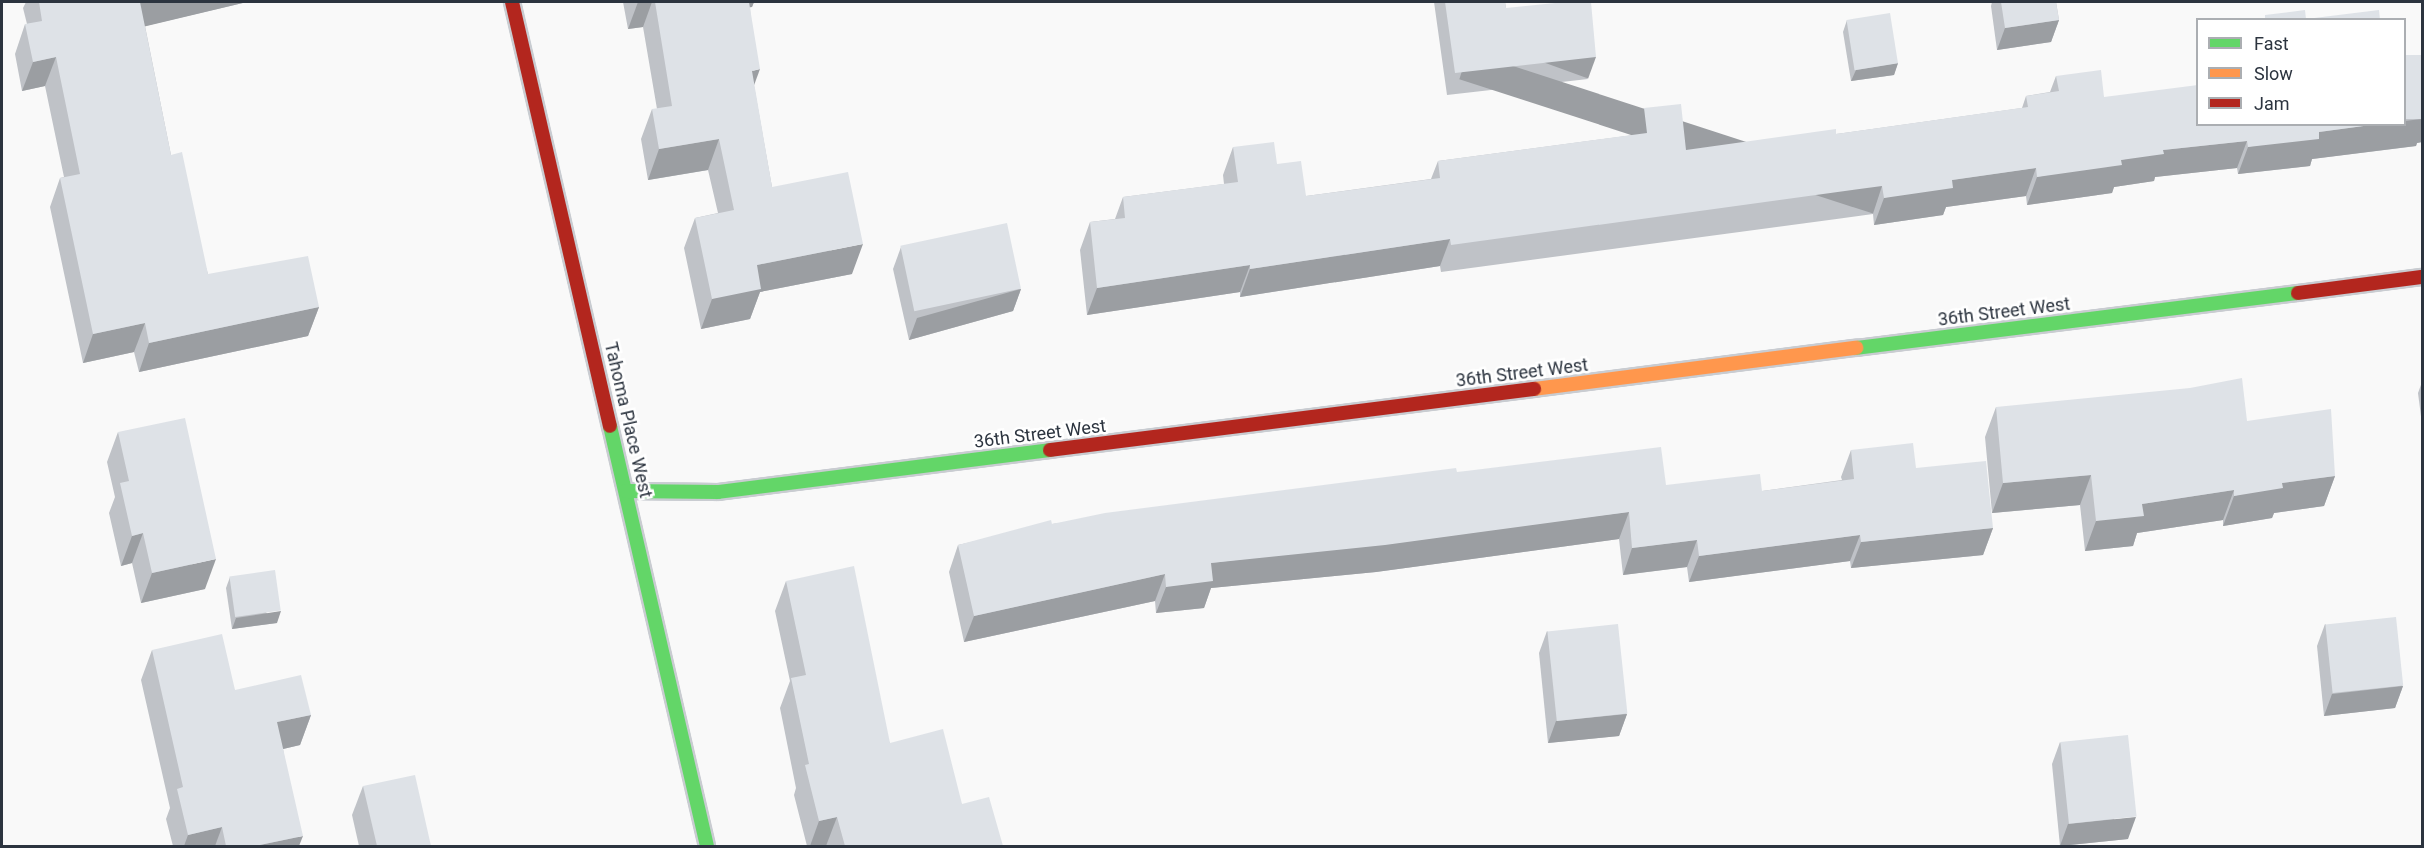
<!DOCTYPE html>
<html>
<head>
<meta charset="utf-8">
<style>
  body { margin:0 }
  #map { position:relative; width:2424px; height:848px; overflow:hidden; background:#f9f9f9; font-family:Roboto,sans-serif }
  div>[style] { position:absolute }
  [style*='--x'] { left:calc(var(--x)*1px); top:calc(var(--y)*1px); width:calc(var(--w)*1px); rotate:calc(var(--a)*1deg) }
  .roads { filter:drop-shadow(2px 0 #c9ccd1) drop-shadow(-2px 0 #c9ccd1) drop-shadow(0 2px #c9ccd1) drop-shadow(0 -2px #c9ccd1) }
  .fast>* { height:14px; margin:-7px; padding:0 7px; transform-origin:7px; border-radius:7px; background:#63d668 }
  .slow>* { height:14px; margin:-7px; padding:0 7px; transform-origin:7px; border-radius:7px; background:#ff974d }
  .jam>* { height:14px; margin:-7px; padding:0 7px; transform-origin:7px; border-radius:7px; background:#b3261e }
  .wall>* { inset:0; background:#bfc2c7 }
  .shaded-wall>* { inset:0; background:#9b9ea2; transform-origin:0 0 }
  .building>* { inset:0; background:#dee2e7; transform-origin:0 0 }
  span { translate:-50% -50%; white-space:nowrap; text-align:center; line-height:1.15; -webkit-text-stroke:5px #fff; paint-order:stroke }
  .street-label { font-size:18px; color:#2c343f }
  .frame { position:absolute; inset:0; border:3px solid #2c343f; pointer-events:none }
  .legend { position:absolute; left:2196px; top:18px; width:210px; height:108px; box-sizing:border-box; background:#fff; border:2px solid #abaeb2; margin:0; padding:8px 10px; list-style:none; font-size:18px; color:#2c343f }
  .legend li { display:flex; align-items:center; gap:12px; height:30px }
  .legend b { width:30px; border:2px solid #abaeb2 }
</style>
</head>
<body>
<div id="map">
  <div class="roads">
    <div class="fast">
      <div style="--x:1856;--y:348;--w:445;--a:-7.1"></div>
      <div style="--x:610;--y:426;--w:431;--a:77"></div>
      <div style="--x:626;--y:491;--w:92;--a:0.6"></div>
      <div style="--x:718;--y:492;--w:335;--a:-7.2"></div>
    </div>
    <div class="slow">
      <div style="--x:1534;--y:389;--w:325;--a:-7.3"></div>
    </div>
    <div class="jam">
      <div style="--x:512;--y:2;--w:435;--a:77"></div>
      <div style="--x:2298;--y:293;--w:125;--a:-7.4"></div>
      <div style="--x:1050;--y:450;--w:488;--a:-7.2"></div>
    </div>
  </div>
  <div class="wall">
    <div style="clip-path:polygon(26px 2px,247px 2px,145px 26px,171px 155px,208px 274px,319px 307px,308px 336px,139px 372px,134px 352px,83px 363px,50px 207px,60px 178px,64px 177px,45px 86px,22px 91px,15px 54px,25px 24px,27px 24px,23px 8px)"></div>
    <div style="clip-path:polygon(623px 2px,754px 2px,752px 7px,750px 7px,754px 86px,772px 187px,852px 274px,760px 292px,750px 319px,701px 329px,684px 248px,695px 218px,718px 213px,708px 170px,648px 180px,641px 139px,652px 109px,657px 109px,643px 27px,628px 29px)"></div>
    <div style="clip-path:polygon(1434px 2px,1505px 2px,1506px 8px,1588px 79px,1447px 95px)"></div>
    <div style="clip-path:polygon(1992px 2px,2056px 2px,2059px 20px,2051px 42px,1997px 50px,1991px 6px)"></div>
    <div style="clip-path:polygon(1847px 20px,1898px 63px,1894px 75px,1851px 81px,1843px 32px)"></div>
    <div style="clip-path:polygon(2422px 55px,2422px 142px,2417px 143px,2416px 146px,2312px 159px,2310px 166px,2238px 174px,2237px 168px,2155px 177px,2154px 181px,2114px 187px,2112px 193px,2027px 205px,2026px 196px,1946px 207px,1943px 215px,1874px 225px,1873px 214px,1441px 272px,1440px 266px,1240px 297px,1240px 292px,1087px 315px,1080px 250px,1090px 222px,1115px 219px,1123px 197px,1224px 184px,1223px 175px,1233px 147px,1277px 164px,1306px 196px,1431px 179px,1438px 161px,1634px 135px,1644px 108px,1686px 150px,1836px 134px,2022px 108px,2026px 96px,2050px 92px,2056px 76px,2104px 97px,2198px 124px)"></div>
    <div style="clip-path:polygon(901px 247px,1021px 289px,1013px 311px,909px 340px,893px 269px)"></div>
    <div style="clip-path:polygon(2422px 382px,2422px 424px,2418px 393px)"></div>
    <div style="clip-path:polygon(1996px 407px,2247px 421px,2335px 476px,2324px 506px,2274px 513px,2272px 518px,2223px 526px,2223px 520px,2137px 533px,2133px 546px,2085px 551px,2080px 505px,1992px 513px,1985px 437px)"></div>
    <div style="clip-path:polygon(118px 432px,205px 589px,141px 603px,132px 563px,121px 566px,109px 513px,115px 497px,107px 462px)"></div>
    <div style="clip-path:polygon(1851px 450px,1916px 468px,1993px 528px,1983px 555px,1851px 568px,1850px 561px,1689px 582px,1687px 567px,1623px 575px,1619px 539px,1376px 572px,1211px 588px,1204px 608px,1156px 613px,1155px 601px,964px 642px,949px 572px,958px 545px,1052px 524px,1457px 472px,1762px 491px,1842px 480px,1841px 477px)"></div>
    <div style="clip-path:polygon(230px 577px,277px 623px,232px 629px,226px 588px)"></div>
    <div style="clip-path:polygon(786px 581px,890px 743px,962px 804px,1003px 846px,807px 846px,794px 795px,796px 788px,780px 708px,790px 681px,775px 611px)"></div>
    <div style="clip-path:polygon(2325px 624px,2403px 686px,2395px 708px,2324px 716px,2317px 646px)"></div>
    <div style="clip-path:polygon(1547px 631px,1627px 714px,1619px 736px,1548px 743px,1539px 653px)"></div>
    <div style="clip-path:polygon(152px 650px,235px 690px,311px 715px,300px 745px,283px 749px,299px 846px,173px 846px,166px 819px,170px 808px,141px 680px)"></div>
    <div style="clip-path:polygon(2060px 742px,2128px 839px,2060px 846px,2052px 764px)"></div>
    <div style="clip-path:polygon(363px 786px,431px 846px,359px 846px,352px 815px)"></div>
  </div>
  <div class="shaded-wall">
    <div style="clip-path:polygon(140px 2px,247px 2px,130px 30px)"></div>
    <div style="clip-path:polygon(638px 2px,652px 2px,643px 27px,628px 29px)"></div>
    <div style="clip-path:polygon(738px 2px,754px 2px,752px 7px,735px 10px)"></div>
    <div style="clip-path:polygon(2059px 20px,2051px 42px,1997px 50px,2005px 28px)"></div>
    <div style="clip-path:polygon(56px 57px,45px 86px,22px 91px,33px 62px)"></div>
    <div style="left:1596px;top:57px;width:23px;height:142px;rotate:110deg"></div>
    <div style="clip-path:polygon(1898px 63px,1894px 75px,1851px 81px,1856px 70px)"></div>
    <div style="clip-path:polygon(760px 69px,749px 99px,752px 71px)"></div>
    <div style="clip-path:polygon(2422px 119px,2422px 142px,2417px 143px,2416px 146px,2312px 159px,2310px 166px,2238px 174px,2248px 147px,2319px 132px,2378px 124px,2404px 124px,2404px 121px)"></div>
    <div style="clip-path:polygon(719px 139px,708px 170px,648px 180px,659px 149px)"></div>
    <div style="clip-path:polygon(2247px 141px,2237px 168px,2155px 177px,2154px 181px,2114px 187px,2112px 193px,2027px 205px,2037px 177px,2121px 160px,2163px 150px)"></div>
    <div style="clip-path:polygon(2036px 168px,2026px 196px,1946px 207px,1943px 215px,1874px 225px,1884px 198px,1952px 180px)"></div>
    <div style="left:1882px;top:186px;width:29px;height:435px;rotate:108deg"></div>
    <div style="clip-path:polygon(1450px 239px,1440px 266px,1240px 297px,1250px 269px)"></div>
    <div style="clip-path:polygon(863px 244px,852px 274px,760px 292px,750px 319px,701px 329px,712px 299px,757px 265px)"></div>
    <div style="clip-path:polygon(1250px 265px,1240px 292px,1087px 315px,1097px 288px)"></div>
    <div style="clip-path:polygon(1021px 289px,1013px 311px,909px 340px,917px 318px)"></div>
    <div style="clip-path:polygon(319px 307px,308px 336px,139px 372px,149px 343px)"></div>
    <div style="clip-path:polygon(145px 323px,134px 352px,83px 363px,93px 334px)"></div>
    <div style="clip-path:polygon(2091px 475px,2080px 505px,1992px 513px,2003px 483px)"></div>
    <div style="clip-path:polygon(2335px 476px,2324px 506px,2274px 513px,2272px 518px,2223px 526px,2234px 496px,2282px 483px)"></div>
    <div style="clip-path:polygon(2234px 490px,2223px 520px,2137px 533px,2133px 546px,2085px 551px,2096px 521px,2142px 504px)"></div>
    <div style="clip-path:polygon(1629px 512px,1619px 539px,1376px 572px,1211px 588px,1204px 608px,1156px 613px,1166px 587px,1211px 563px)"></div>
    <div style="clip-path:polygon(1993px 528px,1983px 555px,1851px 568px,1861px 542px)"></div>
    <div style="clip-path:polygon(143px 533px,132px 563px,121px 566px,132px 536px)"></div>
    <div style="clip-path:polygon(1860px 535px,1850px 561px,1689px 582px,1699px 556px)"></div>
    <div style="clip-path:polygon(1697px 540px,1687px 567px,1623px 575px,1632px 548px)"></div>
    <div style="clip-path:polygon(216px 559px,205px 589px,141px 603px,152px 573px)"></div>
    <div style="clip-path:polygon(1165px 574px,1155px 601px,964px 642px,974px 616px)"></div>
    <div style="clip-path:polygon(281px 611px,277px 623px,232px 629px,236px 618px)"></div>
    <div style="clip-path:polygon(2403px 686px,2395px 708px,2324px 716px,2332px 694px)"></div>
    <div style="clip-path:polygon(1627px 714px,1619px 736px,1548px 743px,1556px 721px)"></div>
    <div style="clip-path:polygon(311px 715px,300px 745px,266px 753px,277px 722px)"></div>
    <div style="clip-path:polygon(837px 817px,826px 846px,810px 846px,819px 821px)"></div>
    <div style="clip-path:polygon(2136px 817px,2128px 839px,2060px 846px,2068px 824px)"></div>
    <div style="clip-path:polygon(222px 827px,215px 846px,184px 846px,188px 835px)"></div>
    <div style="clip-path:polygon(303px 836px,299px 846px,255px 846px)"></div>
  </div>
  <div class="building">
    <div style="clip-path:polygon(39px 2px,140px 2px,171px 155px,182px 152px,208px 274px,308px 256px,319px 307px,149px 343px,145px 323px,93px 334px,60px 178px,80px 174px,56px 57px,33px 62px,25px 24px,42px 21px)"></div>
    <div style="clip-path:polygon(655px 2px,749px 2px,760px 69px,752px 71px,772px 187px,848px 172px,863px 244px,757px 265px,761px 289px,712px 299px,695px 218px,734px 210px,719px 139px,659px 149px,652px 109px,672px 106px)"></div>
    <div style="clip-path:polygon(1445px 2px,1505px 2px,1506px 8px,1565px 2px,1591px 2px,1596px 57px,1455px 73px)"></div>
    <div style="clip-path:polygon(2001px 2px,2056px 2px,2059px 20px,2005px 28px)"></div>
    <div style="clip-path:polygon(2305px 10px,2306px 19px,2379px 10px,2380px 20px,2265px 20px,2265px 15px)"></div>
    <div style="left:1890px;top:13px;width:51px;height:44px;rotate:81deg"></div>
    <div style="left:2422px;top:55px;width:64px;height:18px;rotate:90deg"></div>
    <div style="clip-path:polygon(2101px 70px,2104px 97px,2198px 85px,2198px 124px,2378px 124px,2319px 132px,2319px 139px,2248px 147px,2247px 141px,2163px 150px,2164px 154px,2121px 160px,2122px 165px,2037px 177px,2036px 168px,1952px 180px,1953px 188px,1884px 198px,1882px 186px,1451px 245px,1450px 239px,1250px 269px,1250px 265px,1097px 288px,1090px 222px,1125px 218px,1123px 197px,1238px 182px,1233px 147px,1274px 142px,1277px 164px,1301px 161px,1306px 196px,1440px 178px,1438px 161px,1647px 133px,1644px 108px,1681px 104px,1686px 150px,1836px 129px,1836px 134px,2028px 107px,2026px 96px,2059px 91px,2056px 76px)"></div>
    <div style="left:1007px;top:223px;width:67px;height:109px;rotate:78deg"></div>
    <div style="clip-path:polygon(2242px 378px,2247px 421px,2331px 409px,2335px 476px,2282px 483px,2283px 488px,2234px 496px,2234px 490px,2142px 504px,2144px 516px,2096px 521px,2091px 475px,2003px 483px,1996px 407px,2190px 388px)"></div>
    <div style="clip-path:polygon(185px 418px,216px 559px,152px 573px,143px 533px,132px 536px,120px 483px,129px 481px,118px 432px)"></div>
    <div style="clip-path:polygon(1913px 443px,1916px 468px,1986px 461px,1993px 528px,1861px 542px,1860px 535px,1699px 556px,1697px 540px,1632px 548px,1629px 512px,1385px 545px,1211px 563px,1213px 581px,1166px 587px,1165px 574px,974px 616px,958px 545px,1051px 520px,1052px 524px,1105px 513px,1456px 468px,1457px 472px,1661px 447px,1666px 485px,1760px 474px,1762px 491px,1854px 479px,1851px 450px)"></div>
    <div style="clip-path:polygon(854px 566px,890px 743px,943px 729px,962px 804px,989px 797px,1003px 846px,845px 846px,837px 817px,819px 821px,805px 765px,809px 764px,791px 678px,806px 675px,786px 581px)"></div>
    <div style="left:275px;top:570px;width:41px;height:46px;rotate:82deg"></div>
    <div style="left:2396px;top:617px;width:69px;height:71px;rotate:84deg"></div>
    <div style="left:1618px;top:624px;width:90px;height:71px;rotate:84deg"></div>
    <div style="clip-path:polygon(222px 634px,235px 690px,301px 675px,311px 715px,277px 722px,303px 836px,255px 846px,226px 846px,222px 827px,188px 835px,177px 789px,183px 787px,152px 650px)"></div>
    <div style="left:2128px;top:735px;width:82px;height:68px;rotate:84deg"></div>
    <div style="clip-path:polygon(415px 775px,431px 846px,377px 846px,363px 786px)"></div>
  </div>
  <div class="street-label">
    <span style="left:2004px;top:312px;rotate:-7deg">36th Street West</span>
    <span style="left:1522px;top:373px;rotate:-7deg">36th Street West</span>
    <span style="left:628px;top:420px;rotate:77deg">Tahoma Place West</span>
    <span style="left:1040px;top:434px;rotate:-7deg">36th Street West</span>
  </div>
  <div class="frame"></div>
  <ul class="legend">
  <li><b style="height:8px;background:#63d668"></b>Fast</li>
  <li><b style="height:8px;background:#ff974d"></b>Slow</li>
  <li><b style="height:8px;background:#b3261e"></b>Jam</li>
  </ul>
</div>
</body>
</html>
